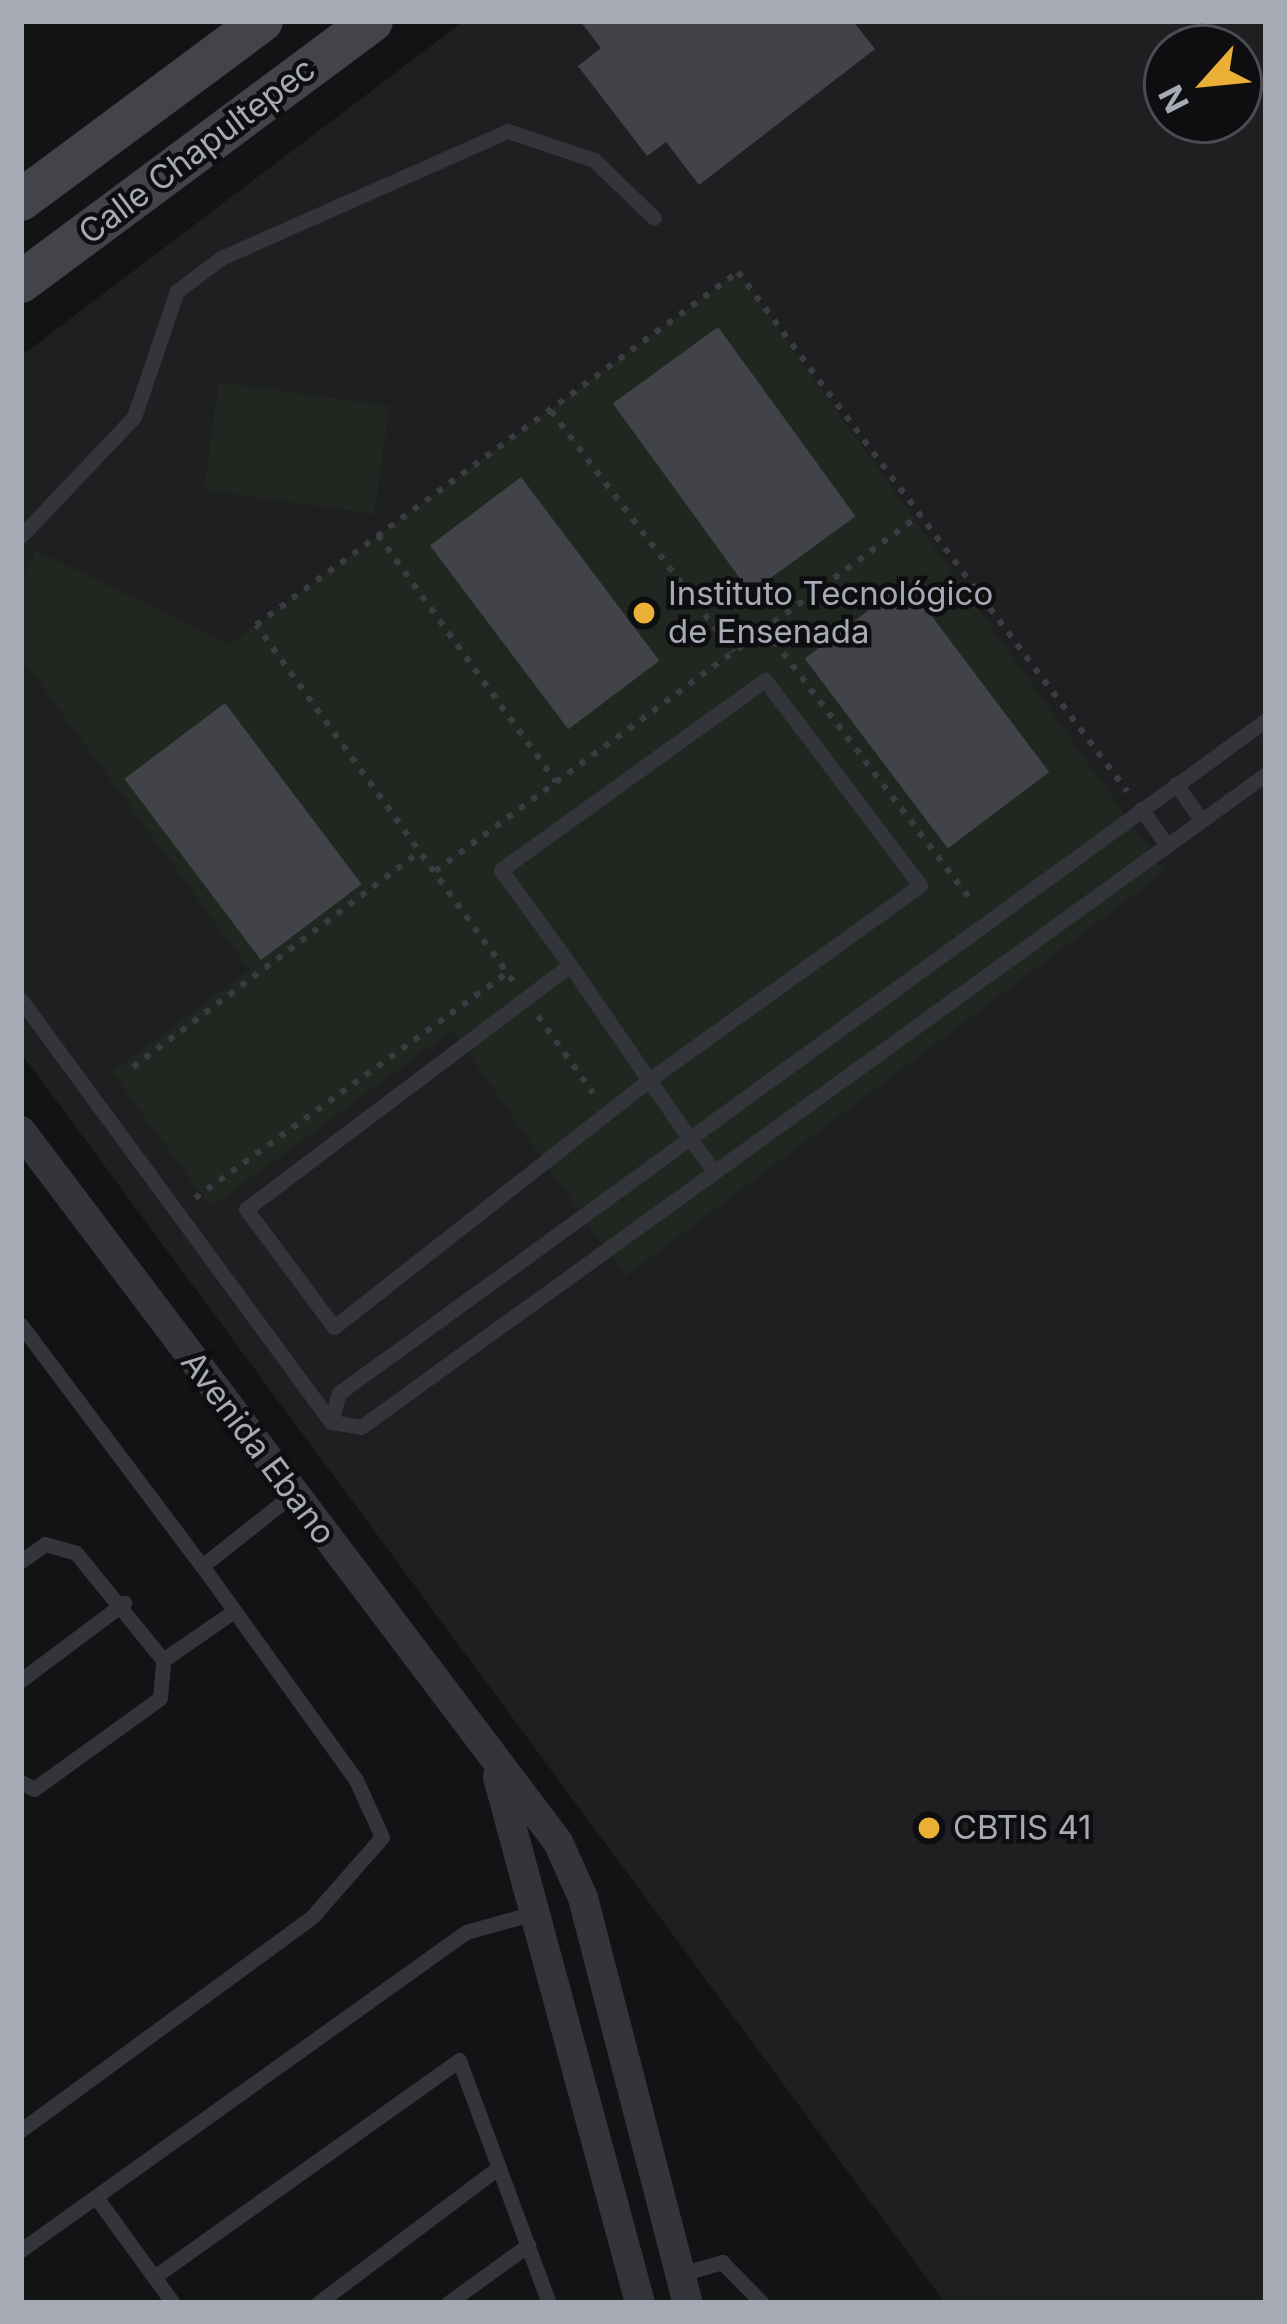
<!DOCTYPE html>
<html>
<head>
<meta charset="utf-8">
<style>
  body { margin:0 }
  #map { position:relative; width:1287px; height:2324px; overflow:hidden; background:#131315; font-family:Inter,sans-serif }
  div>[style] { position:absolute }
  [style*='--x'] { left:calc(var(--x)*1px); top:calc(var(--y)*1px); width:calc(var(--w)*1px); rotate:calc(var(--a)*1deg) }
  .built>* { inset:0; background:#1f1f22 }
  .green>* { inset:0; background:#202721; transform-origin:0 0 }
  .building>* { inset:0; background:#424348; transform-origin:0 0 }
  .path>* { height:6px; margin-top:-3px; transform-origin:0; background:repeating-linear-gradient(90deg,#3a3c41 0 6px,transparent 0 15px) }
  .lane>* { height:15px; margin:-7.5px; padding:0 7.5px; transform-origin:7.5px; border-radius:7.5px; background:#34353a }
  .street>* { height:30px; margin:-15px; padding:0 15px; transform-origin:15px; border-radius:15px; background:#34353a }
  .secondary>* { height:42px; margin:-21px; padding:0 21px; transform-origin:21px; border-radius:21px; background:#43444a }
  .dots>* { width:33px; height:33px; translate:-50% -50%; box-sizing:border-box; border:6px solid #0e0e10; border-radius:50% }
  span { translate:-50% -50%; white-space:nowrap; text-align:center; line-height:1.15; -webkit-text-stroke:9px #0e0e10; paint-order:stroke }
  .street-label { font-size:33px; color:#a5aab5 }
  .poi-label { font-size:33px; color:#a5aab5 }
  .left { translate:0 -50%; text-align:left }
  .frame { position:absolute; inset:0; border:24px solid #a5aab5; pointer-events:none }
  .north { position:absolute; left:1143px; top:24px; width:120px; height:120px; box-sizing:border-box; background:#0e0e10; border:3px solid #4a4c52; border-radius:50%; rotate:243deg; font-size:33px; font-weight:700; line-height:48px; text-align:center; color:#a5aab5 }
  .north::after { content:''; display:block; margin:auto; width:42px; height:54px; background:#eab036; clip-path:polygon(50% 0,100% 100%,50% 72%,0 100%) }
</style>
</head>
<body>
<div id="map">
  <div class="built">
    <div style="clip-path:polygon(evenodd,464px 21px,1266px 21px,1266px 2303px,945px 2303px,21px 1053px,21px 356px,464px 21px,1167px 48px,1239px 48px,1239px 120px,1167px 120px,1167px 48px)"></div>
  </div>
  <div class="green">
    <div style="clip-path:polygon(738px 272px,1165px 871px,625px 1276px,452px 1030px,211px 1207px,112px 1072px,250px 970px,21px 657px,21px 581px,36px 551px,230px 644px)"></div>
    <div style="left:219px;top:382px;width:172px;height:109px;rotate:8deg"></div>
  </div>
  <div class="building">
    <div style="clip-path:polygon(580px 21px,853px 21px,875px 49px,699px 185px,666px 142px,647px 156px,578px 66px,601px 48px)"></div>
    <div style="left:718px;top:327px;width:234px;height:130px;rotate:54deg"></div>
    <div style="left:521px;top:477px;width:230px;height:114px;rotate:53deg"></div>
    <div style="left:906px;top:582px;width:238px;height:127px;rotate:53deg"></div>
    <div style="left:225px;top:703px;width:227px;height:126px;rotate:53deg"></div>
  </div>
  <div class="path">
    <div style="--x:551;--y:411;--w:302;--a:52.9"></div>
    <div style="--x:378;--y:535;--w:304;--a:54.2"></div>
    <div style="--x:765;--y:629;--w:345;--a:52.8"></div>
    <div style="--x:435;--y:871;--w:602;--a:-36.28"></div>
    <div style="--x:513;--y:981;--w:439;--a:-125.8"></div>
    <div style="--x:256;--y:625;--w:597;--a:-36.22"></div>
    <div style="--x:738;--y:272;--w:649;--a:53.15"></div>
    <div style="--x:538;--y:1016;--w:95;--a:54.5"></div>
    <div style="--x:133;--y:1067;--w:360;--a:-36.9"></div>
    <div style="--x:195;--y:1198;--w:385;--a:-35.8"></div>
  </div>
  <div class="lane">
    <div style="--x:21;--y:536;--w:164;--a:-46.5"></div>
    <div style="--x:134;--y:417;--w:133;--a:-71.2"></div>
    <div style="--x:177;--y:291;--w:55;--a:-36.9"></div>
    <div style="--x:221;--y:258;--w:314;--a:-23.9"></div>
    <div style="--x:508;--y:131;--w:91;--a:18.6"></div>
    <div style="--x:594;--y:160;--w:83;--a:44"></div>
    <div style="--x:1176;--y:784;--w:44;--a:55.2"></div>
    <div style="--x:1141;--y:809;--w:44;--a:54.2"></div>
    <div style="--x:570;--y:965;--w:406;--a:143"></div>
    <div style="--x:246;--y:1209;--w:147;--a:53.3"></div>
    <div style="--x:334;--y:1327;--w:400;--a:-38.1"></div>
    <div style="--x:649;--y:1080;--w:334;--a:-35.7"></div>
    <div style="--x:920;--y:885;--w:257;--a:-127.1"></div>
    <div style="--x:765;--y:680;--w:325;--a:144.3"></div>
    <div style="--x:501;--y:870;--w:117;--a:54"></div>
    <div style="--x:570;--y:965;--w:140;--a:55.5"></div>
    <div style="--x:649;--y:1080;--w:72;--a:55.2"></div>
    <div style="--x:690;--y:1139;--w:39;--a:53"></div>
    <div style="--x:21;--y:1000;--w:524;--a:53.7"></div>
    <div style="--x:331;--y:1422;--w:30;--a:9"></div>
    <div style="--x:361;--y:1427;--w:1116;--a:-35.81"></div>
    <div style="--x:21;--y:1325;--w:301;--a:53.1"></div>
    <div style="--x:331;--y:1422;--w:30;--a:-75"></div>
    <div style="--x:339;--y:1393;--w:1146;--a:-35.98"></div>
    <div style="--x:21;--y:1561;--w:29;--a:-35"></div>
    <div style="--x:45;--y:1544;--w:32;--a:16"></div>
    <div style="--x:76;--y:1553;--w:138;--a:50.9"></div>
    <div style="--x:21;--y:1680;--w:129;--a:-36.8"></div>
    <div style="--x:21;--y:1782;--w:15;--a:28"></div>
    <div style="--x:34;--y:1789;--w:155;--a:-35.8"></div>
    <div style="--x:160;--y:1698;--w:38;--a:-85"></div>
    <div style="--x:163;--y:1660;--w:86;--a:-34.6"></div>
    <div style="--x:21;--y:2130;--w:361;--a:-36.2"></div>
    <div style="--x:312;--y:1917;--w:106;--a:-48.8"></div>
    <div style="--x:382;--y:1837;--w:63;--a:-114.5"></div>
    <div style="--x:356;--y:1780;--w:264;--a:-125.7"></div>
    <div style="--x:202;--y:1566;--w:115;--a:-38.3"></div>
    <div style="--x:96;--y:2197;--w:99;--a:54.1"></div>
    <div style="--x:21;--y:2250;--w:547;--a:-35.55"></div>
    <div style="--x:466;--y:1932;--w:71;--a:-15.6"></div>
    <div style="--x:681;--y:2274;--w:43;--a:-16.3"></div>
    <div style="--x:722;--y:2262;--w:57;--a:45.7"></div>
    <div style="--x:173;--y:2303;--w:32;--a:-126"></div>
    <div style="--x:154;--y:2277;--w:374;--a:-35.4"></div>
    <div style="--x:459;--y:2060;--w:259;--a:69.7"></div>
    <div style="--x:318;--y:2303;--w:226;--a:-36.9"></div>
    <div style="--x:448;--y:2303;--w:99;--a:-35.9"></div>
  </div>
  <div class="street">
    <div style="--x:21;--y:1131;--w:891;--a:52.94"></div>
    <div style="--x:558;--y:1842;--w:61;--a:65.9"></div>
    <div style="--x:583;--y:1898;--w:418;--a:75.5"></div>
    <div style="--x:498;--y:1777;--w:545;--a:74.89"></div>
  </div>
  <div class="secondary">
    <div style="--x:21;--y:200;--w:300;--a:-36.6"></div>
    <div style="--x:21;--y:282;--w:437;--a:-36.6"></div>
  </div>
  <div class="dots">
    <div style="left:644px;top:613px;background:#eab036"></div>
    <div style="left:929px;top:1828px;background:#eab036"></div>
  </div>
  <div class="street-label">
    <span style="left:197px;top:151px;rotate:-37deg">Calle Chapultepec</span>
    <span style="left:258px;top:1448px;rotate:53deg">Avenida Ebano</span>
  </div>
  <div class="poi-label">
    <span class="left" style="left:668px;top:613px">Instituto Tecnológico<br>de Ensenada</span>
    <span class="left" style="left:953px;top:1828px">CBTIS 41</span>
  </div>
  <div class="frame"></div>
  <div class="north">N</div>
</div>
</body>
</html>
